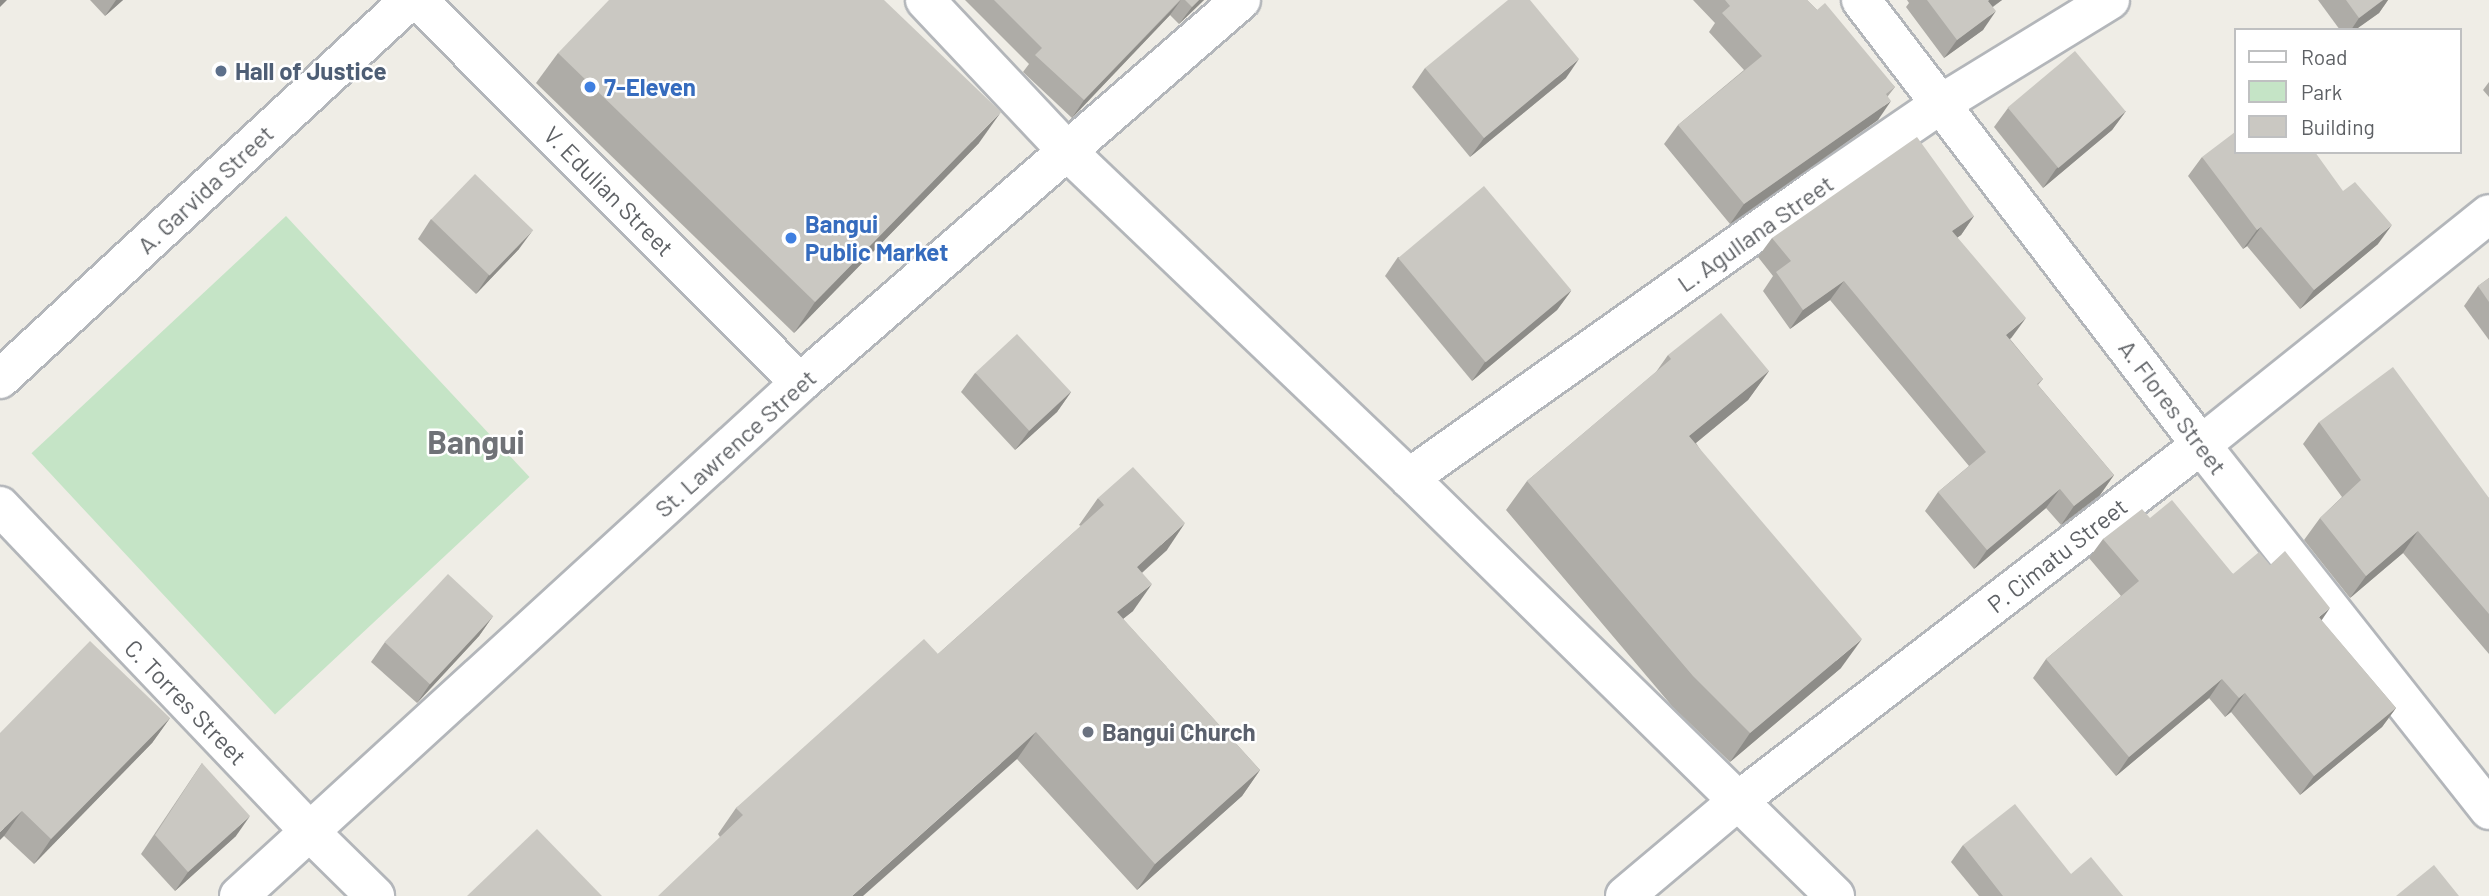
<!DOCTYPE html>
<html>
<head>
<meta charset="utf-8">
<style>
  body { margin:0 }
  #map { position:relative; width:2489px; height:896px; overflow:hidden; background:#efede6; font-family:Barlow,sans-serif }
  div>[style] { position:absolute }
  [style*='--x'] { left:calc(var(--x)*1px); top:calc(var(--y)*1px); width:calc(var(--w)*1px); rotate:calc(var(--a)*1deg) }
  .green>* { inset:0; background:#c5e4c6; transform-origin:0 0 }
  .roads { filter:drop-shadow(2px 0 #b3b6ba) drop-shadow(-2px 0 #b3b6ba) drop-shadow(0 2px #b3b6ba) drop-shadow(0 -2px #b3b6ba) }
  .minor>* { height:38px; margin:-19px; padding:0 19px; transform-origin:19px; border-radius:19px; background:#fff }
  .secondary>* { height:38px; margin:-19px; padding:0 19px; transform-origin:19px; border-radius:19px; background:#fff }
  .wall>* { inset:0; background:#aeaca7 }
  .shaded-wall>* { inset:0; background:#8d8c88 }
  .building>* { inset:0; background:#cac8c2; transform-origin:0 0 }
  .dots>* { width:19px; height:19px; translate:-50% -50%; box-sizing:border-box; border:4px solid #fff; border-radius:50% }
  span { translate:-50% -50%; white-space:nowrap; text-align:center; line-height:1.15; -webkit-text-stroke:5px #fff; paint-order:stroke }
  .service-label { font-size:24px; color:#4e5e75; font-weight:700 }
  .left { translate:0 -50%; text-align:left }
  .shop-label { font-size:24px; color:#366cbe; font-weight:700 }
  .street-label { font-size:24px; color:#5e6165 }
  .worship-label { font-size:24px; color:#5b616d; font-weight:700 }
  .district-label { font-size:32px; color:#6f7277; font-weight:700 }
  .legend { position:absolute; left:2234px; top:28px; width:228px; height:126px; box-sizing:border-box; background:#fff; border:2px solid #bfc0c1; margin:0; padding:9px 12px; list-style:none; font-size:21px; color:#5e6165 }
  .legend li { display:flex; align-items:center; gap:14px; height:35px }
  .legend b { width:35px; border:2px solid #bfc0c1 }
</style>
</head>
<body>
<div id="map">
  <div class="green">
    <div style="left:286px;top:216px;width:357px;height:348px;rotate:47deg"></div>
  </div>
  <div class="roads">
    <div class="minor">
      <div style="--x:418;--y:0;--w:541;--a:45.07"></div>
      <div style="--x:925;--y:0;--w:209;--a:46.7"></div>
      <div style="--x:1068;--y:152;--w:472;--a:43.7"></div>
      <div style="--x:1409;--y:478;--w:597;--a:44.46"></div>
      <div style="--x:1861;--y:0;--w:560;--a:52.62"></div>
      <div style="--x:2201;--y:445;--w:465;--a:51.7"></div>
      <div style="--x:1409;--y:478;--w:505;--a:-35.33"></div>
      <div style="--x:1821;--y:186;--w:147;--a:-34.4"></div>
      <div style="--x:1942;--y:103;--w:197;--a:-31.5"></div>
      <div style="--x:0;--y:506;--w:451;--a:46.4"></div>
      <div style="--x:311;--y:833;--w:90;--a:44.5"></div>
      <div style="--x:239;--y:896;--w:760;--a:-42.44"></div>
      <div style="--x:800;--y:383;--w:584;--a:-40.97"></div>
      <div style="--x:1625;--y:896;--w:148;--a:-40.1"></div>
      <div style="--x:1738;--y:801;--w:584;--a:-37.56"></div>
      <div style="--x:2201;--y:445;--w:369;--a:-38.7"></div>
    </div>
    <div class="secondary">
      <div style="--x:0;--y:379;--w:558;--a:-42.75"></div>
    </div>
  </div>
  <div class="wall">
    <div style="clip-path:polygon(90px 0,123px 0,105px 16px)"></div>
    <div style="clip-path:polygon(965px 0,1204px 0,1179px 24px,1170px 15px,1072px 118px,1023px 72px,1029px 64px)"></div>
    <div style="clip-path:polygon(1693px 0,1807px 0,1895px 87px,1888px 96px,1878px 120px,1730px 224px,1664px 144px,1678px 125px,1744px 70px,1709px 32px,1715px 23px)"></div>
    <div style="clip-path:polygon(1907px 0,2002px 0,1993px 7px,1983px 30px,1944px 58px,1906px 7px,1909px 3px)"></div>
    <div style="clip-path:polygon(2318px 0,2388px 0,2379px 13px,2355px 30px,2340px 30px)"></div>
    <div style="clip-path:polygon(558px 53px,979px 143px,794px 333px,536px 83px)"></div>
    <div style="clip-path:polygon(1425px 68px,1566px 78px,1470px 157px,1412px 87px)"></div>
    <div style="clip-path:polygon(2489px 82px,2489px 97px,2483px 90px)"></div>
    <div style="clip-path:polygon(2008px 108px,2126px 111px,2112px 130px,2043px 188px,1994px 127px)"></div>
    <div style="clip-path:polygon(2202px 157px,2378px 244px,2300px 309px,2247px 246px,2243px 249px,2188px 176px)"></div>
    <div style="clip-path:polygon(1974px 216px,1961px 235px,1957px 237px,2012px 337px,2010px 339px,2043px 379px,2038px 385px,2114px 475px,2100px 495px,2061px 525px,2046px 508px,1974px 569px,1925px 511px,1938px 492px,1969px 466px,1830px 300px,1790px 329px,1763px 291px,1773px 276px,1758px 257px,1772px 238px)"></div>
    <div style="clip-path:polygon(431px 219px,519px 249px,476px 294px,418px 239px)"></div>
    <div style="clip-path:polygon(1398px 257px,1571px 291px,1557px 310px,1472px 381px,1385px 276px)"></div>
    <div style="clip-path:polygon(2489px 278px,2489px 340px,2464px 306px,2478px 286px)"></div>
    <div style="clip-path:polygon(1668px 355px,1769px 371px,1748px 400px,1696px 443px,1841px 668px,1730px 762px,1672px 706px,1506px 510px,1527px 481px,1656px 372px)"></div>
    <div style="clip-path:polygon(975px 373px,1071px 392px,1057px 412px,1015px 450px,961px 392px)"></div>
    <div style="clip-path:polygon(2319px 422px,2489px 498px,2489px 654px,2403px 553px,2350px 598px,2304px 540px,2320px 518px,2342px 497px,2303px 444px)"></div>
    <div style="clip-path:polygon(1098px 498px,1167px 550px,1142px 573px,1133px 611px,1123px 619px,1260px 770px,1242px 796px,1137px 890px,1017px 759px,720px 837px,718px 834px,736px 808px,938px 654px,1081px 526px,1079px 525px)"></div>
    <div style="clip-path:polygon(2150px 518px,2233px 574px,2270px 565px,2321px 620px,2396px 708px,2382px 727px,2300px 795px,2231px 712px,2225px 717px,2209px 698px,2116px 776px,2033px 678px,2046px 659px,2121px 596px,2089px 558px,2103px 539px)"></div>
    <div style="clip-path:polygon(493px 616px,479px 636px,417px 703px,371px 662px,385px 642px)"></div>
    <div style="clip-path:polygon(170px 718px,152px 743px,34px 864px,4px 836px,0 733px)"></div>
    <div style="clip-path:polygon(202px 763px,236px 836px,175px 891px,141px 854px)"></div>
    <div style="clip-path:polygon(1963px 845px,2071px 874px,2123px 896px,1979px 896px,1951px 862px)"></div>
  </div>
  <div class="shaded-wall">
    <div style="clip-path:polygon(0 0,7px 0,0 7px)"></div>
    <div style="clip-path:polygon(116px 0,123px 0,105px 16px)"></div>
    <div style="clip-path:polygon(1181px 0,1170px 15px,1072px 118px,1084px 100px)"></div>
    <div style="clip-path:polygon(1199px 0,1204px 0,1179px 24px,1192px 7px)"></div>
    <div style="clip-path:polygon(1989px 0,2002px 0,1975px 19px)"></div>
    <div style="clip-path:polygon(2383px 0,2388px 0,2379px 13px,2355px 30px,2351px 30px,2359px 18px)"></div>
    <div style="clip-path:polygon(1996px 11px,1983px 30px,1944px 58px,1957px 40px)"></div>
    <div style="clip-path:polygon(1579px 59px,1566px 78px,1470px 157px,1484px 138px)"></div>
    <div style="clip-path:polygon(1891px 101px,1878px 120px,1730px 224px,1744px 204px)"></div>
    <div style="clip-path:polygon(2126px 111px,2112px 130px,2043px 188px,2056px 169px)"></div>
    <div style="clip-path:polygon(1001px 112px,979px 143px,794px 333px,815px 302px)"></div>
    <div style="clip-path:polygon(1974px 216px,1961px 235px,1939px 251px,1952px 231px)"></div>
    <div style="clip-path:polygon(2392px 225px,2378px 244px,2300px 309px,2314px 290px)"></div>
    <div style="clip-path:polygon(2261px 227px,2247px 246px,2243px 249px,2257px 230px)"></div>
    <div style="clip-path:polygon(533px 230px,519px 249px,476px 294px,489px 275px)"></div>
    <div style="clip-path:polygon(1844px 281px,1830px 300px,1790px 329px,1803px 310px)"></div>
    <div style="clip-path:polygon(1571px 291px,1557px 310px,1472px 381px,1485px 362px)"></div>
    <div style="clip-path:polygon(2026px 318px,2012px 337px,1993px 354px,2006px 335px)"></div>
    <div style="clip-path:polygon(1769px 371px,1748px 400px,1669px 465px,1689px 436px)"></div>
    <div style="clip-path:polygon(1071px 392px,1057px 412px,1015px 450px,1029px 431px)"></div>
    <div style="clip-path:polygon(2114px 475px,2100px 495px,2061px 525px,2074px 506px)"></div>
    <div style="clip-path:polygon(2060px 489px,2046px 508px,1974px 569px,1987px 550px)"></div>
    <div style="clip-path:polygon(1185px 523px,1167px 550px,1119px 593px,1137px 567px)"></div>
    <div style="clip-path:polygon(2418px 531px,2403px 553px,2350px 598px,2366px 576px)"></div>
    <div style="clip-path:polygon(1152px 584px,1133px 611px,1099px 638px,1117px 612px)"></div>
    <div style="clip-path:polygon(2330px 608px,2317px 627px,2319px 617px)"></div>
    <div style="clip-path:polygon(493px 616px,479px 636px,417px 703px,430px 684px)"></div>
    <div style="clip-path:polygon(1862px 639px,1841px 668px,1730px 762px,1750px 733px)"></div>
    <div style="clip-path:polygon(2222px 679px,2209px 698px,2116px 776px,2129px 757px)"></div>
    <div style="clip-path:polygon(2245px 693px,2231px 712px,2225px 717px,2239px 698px)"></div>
    <div style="clip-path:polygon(2396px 708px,2382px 727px,2300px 795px,2314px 776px)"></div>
    <div style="clip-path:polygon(170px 718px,152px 743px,34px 864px,51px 839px)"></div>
    <div style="clip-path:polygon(1036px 732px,1017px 759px,863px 896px,852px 896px)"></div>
    <div style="clip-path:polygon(1260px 770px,1242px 796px,1137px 890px,1155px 864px)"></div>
    <div style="clip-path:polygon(22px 811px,4px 836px,0 840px,0 832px)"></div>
    <div style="clip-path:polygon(250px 816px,236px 836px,175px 891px,188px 872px)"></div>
  </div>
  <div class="building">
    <div style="clip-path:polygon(609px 0,884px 0,1001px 112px,815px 302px,558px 53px)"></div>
    <div style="clip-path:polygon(994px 0,1180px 0,1084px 100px,1035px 55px,1042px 48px)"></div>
    <div style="clip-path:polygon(1185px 0,1199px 0,1192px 7px)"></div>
    <div style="clip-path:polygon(1508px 0,1530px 0,1579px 59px,1484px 138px,1425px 68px)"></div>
    <div style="clip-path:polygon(1725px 0,1807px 0,1817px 10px,1825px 3px,1895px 87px,1886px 94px,1891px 101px,1744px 204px,1678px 125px,1762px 56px,1722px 13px,1730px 6px)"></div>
    <div style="clip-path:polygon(1927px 0,1989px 0,1988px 1px,1996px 11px,1957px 40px)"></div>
    <div style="clip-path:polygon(2346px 0,2383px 0,2359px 18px)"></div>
    <div style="left:2075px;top:51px;width:79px;height:88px;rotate:50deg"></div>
    <div style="clip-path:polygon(2235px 132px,2235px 152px,2315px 152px,2343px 191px,2355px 182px,2392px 225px,2314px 290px,2261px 227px,2257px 230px,2202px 157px)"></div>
    <div style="clip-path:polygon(1917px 137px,1974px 216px,1952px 231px,2026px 318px,2006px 335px,2043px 379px,2037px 384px,2114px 475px,2074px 506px,2060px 489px,1987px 550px,1938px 492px,1986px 452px,1844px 281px,1803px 310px,1776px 272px,1791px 261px,1772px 238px)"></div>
    <div style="left:475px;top:174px;width:81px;height:63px;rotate:44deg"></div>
    <div style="left:1484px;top:186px;width:136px;height:112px;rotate:50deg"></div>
    <div style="clip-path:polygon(2489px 278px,2489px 302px,2478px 286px)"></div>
    <div style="clip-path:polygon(1721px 313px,1769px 371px,1689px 436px,1862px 639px,1750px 733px,1693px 676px,1527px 481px,1671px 359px,1668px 355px)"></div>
    <div style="left:1017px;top:334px;width:79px;height:57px;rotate:47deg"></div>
    <div style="clip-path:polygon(2393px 367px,2489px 498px,2489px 614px,2418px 531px,2366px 576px,2320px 518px,2361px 480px,2319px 422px)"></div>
    <div style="clip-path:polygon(1133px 467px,1185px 523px,1137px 567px,1152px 584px,1117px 612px,1260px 770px,1155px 864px,1036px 732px,852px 896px,658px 896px,743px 815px,736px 808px,924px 639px,938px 654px,1104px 505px,1098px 498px)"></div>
    <div style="clip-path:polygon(2172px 500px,2233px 574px,2259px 552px,2270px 565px,2285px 551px,2330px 608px,2319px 617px,2396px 708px,2314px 776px,2245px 693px,2239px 698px,2222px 679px,2129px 757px,2046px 659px,2139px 581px,2103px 539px,2142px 509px,2150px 518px)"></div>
    <div style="left:448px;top:574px;width:62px;height:93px;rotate:43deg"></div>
    <div style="clip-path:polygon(90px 641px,170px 718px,51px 839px,22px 811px,0 832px,0 733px)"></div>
    <div style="clip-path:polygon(202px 763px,250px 816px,188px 872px,155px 835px)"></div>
    <div style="clip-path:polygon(2015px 804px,2071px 874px,2091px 857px,2123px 896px,2003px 896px,1963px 845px)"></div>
    <div style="clip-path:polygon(537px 829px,602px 896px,467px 896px)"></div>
    <div style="clip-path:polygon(2434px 865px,2459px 896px,2396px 896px)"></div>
  </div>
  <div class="dots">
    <div style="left:221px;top:71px;background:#5c6f8a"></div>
    <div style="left:590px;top:87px;background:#3f7fe0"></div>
    <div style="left:791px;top:238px;background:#3f7fe0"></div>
    <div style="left:1088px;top:732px;background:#6b7280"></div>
  </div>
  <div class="service-label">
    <span class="left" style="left:235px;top:71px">Hall of Justice</span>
  </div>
  <div class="shop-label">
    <span class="left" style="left:604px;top:87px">7-Eleven</span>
    <span class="left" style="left:805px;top:238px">Bangui<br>Public Market</span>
  </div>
  <div class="street-label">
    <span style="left:205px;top:189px;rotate:-43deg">A. Garvida Street</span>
    <span style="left:609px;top:191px;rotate:45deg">V. Edulian Street</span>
    <span style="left:1755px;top:233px;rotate:-35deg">L. Agullana Street</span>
    <span style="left:2173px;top:407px;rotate:53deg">A. Flores Street</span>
    <span style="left:735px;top:443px;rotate:-42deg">St. Lawrence Street</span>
    <span style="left:2057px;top:555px;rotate:-38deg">P. Cimatu Street</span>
    <span style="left:186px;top:702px;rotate:46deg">C. Torres Street</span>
  </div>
  <div class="worship-label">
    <span class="left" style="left:1102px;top:732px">Bangui Church</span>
  </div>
  <div class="district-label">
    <span style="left:476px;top:441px">Bangui</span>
  </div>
  <ul class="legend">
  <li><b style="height:9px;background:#fff"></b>Road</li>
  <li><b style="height:19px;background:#c5e4c6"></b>Park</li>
  <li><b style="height:19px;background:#cac8c2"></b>Building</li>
  </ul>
</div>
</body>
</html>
